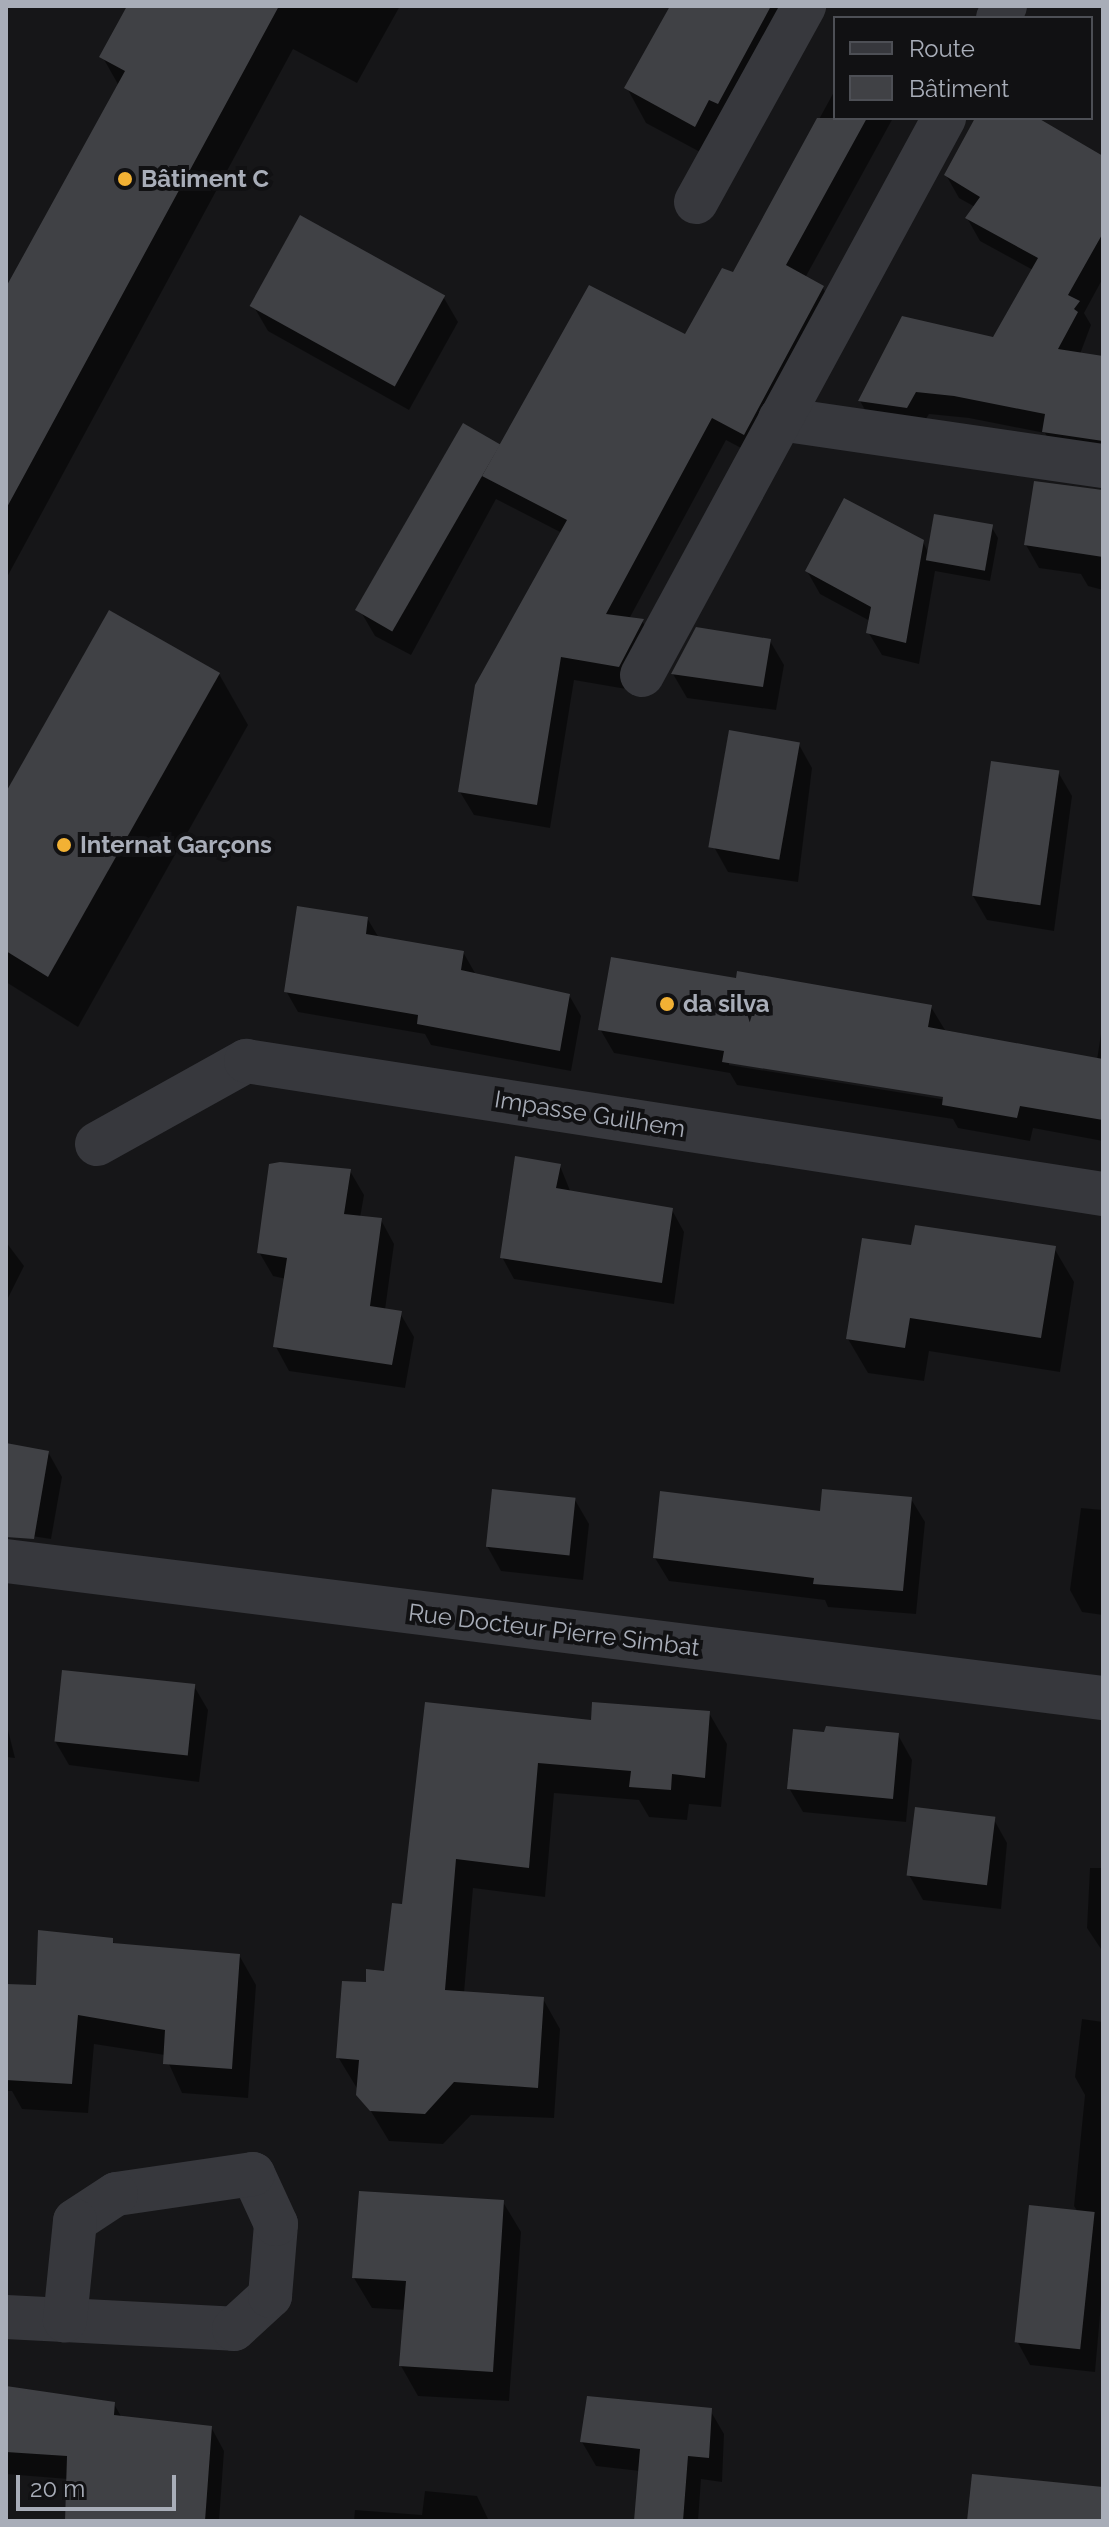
<!DOCTYPE html>
<html>
<head>
<meta charset="utf-8">
<style>
  body { margin:0 }
  #map { position:relative; width:1109px; height:2527px; overflow:hidden; background:#161618; font-family:Raleway,sans-serif }
  div>[style] { position:absolute }
  [style*='--x'] { left:calc(var(--x)*1px); top:calc(var(--y)*1px); width:calc(var(--w)*1px); rotate:calc(var(--a)*1deg) }
  .shadow>* { inset:0; background:#0007 }
  .building>* { inset:0; background:#404145; transform-origin:0 0 }
  .minor>* { height:44px; margin:-22px; padding:0 22px; transform-origin:22px; border-radius:22px; background:#37383d }
  .dots>* { width:22px; height:22px; translate:-50% -50%; box-sizing:border-box; border:4px solid #111113; border-radius:50% }
  span { translate:-50% -50%; white-space:nowrap; text-align:center; line-height:1.15; -webkit-text-stroke:8px #111113; paint-order:stroke }
  .poi-label { font-size:24px; color:#a8adb8; font-weight:700 }
  .left { translate:0 -50%; text-align:left }
  .street-label { font-size:24px; color:#a8adb8 }
  .frame { position:absolute; inset:0; border:8px solid #a8adb8; pointer-events:none }
  .legend { position:absolute; left:833px; top:16px; width:260px; height:104px; box-sizing:border-box; background:#111113; border:2px solid #4d4f55; margin:0; padding:10px 14px; list-style:none; font-size:24px; color:#a8adb8 }
  .legend li { display:flex; align-items:center; gap:16px; height:40px }
  .legend b { width:40px; border:2px solid #4d4f55 }
  .scale { position:absolute; left:16px; top:2475px; width:160px; height:36px; box-sizing:border-box; border:4px solid #a8adb8; border-top:0; padding-left:10px; font-size:24px; line-height:28px; white-space:nowrap; color:#a8adb8; -webkit-text-stroke:6px #111113; paint-order:stroke }
</style>
</head>
<body>
<div id="map">
  <div class="shadow">
    <div style="clip-path:polygon(129px 6px,400px 6px,357px 83px,293px 49px,6px 579px,6px 292px,119px 86px,102px 56px)"></div>
    <div style="clip-path:polygon(672px 6px,810px 6px,715px 160px,646px 123px,627px 88px)"></div>
    <div style="clip-path:polygon(835px 90px,835px 118px,893px 118px,805px 278px,823px 288px,836px 312px,758px 457px,726px 440px,629px 619px,642px 621px,656px 644px,632px 690px,574px 680px,550px 828px,474px 815px,460px 792px,562px 533px,496px 499px,411px 655px,375px 636px,361px 612px,498px 446px,686px 337px,734px 275px)"></div>
    <div style="clip-path:polygon(978px 118px,1034px 118px,1103px 159px,1103px 278px,1084px 313px,1091px 325px,1080px 354px,1103px 358px,1103px 463px,1057px 454px,1045px 433px,969px 418px,929px 414px,919px 430px,873px 424px,860px 401px,994px 339px,1033px 270px,980px 241px,967px 218px,975px 207px,959px 198px,946px 175px)"></div>
    <div style="clip-path:polygon(444px 298px,458px 322px,409px 410px,268px 331px,254px 307px)"></div>
    <div style="clip-path:polygon(1036px 483px,1103px 490px,1103px 590px,1088px 586px,1081px 574px,1039px 568px,1026px 545px)"></div>
    <div style="clip-path:polygon(991px 526px,998px 538px,990px 581px,935px 571px,919px 664px,882px 655px,868px 632px,870px 621px,820px 594px,807px 571px,923px 542px,928px 552px)"></div>
    <div style="clip-path:polygon(770px 641px,784px 665px,776px 710px,687px 698px,673px 674px)"></div>
    <div style="clip-path:polygon(219px 674px,248px 725px,78px 1027px,6px 982px,6px 796px)"></div>
    <div style="clip-path:polygon(798px 743px,812px 768px,798px 882px,728px 872px,714px 847px)"></div>
    <div style="clip-path:polygon(1058px 772px,1072px 796px,1054px 931px,987px 920px,973px 896px)"></div>
    <div style="clip-path:polygon(367px 918px,379px 938px,463px 952px,475px 973px,569px 995px,581px 1016px,571px 1071px,431px 1045px,425px 1034px,298px 1012px,286px 991px)"></div>
    <div style="clip-path:polygon(evenodd,738px 981px,931px 1007px,945px 1030px,1097px 1060px,1103px 1021px,1103px 1141px,1033px 1128px,1030px 1141px,958px 1128px,953px 1119px,737px 1085px,730px 1073px,614px 1053px,600px 1029px,738px 981px,729px 1061px,953px 1097px,953px 1101px,729px 1065px,729px 1061px)"></div>
    <div style="clip-path:polygon(560px 1166px,571px 1193px,672px 1210px,684px 1232px,674px 1304px,514px 1279px,502px 1257px)"></div>
    <div style="clip-path:polygon(350px 1171px,364px 1195px,360px 1218px,381px 1220px,394px 1244px,385px 1310px,400px 1313px,414px 1337px,405px 1388px,289px 1371px,276px 1347px,286px 1279px,273px 1276px,259px 1252px)"></div>
    <div style="clip-path:polygon(6px 1242px,24px 1266px,6px 1302px)"></div>
    <div style="clip-path:polygon(913px 1248px,1054px 1248px,1074px 1282px,1060px 1372px,929px 1351px,924px 1381px,868px 1373px,848px 1339px)"></div>
    <div style="clip-path:polygon(6px 1445px,48px 1452px,62px 1477px,51px 1539px,6px 1532px)"></div>
    <div style="clip-path:polygon(911px 1499px,925px 1522px,916px 1614px,828px 1607px,825px 1600px,669px 1581px,655px 1558px,822px 1513px)"></div>
    <div style="clip-path:polygon(575px 1500px,589px 1524px,583px 1580px,501px 1571px,487px 1546px)"></div>
    <div style="clip-path:polygon(1081px 1508px,1103px 1510px,1103px 1615px,1082px 1612px,1070px 1590px)"></div>
    <div style="clip-path:polygon(194px 1686px,208px 1710px,199px 1782px,69px 1765px,55px 1741px)"></div>
    <div style="clip-path:polygon(427px 1704px,592px 1722px,709px 1713px,727px 1744px,721px 1807px,689px 1804px,687px 1820px,649px 1817px,639px 1800px,554px 1793px,545px 1897px,473px 1888px,464px 1993px,543px 1999px,560px 2029px,554px 2118px,471px 2115px,443px 2144px,389px 2141px,338px 2057px,368px 1984px,386px 1973px,403px 1906px)"></div>
    <div style="clip-path:polygon(6px 1722px,15px 1758px,6px 1757px)"></div>
    <div style="clip-path:polygon(898px 1735px,912px 1760px,906px 1822px,803px 1812px,789px 1788px)"></div>
    <div style="clip-path:polygon(993px 1818px,1007px 1843px,1001px 1909px,923px 1900px,909px 1875px)"></div>
    <div style="clip-path:polygon(1103px 1859px,1103px 1952px,1087px 1928px,1090px 1868px,1102px 1868px)"></div>
    <div style="clip-path:polygon(112px 1940px,115px 1945px,239px 1955px,256px 1985px,248px 2098px,182px 2093px,165px 2055px,94px 2044px,88px 2113px,22px 2109px,12px 2091px,6px 2091px,6px 1986px,38px 1987px)"></div>
    <div style="clip-path:polygon(1082px 2019px,1103px 2022px,1103px 2281px,1095px 2372px,1030px 2365px,1017px 2341px,1078px 2212px,1074px 2206px,1085px 2095px,1075px 2077px)"></div>
    <div style="clip-path:polygon(503px 2202px,521px 2232px,509px 2401px,418px 2396px,401px 2366px,406px 2310px,372px 2308px,354px 2278px)"></div>
    <div style="clip-path:polygon(6px 2389px,114px 2404px,122px 2418px,211px 2427px,224px 2451px,219px 2521px,67px 2521px,68px 2479px,6px 2474px)"></div>
    <div style="clip-path:polygon(710px 2410px,724px 2434px,722px 2482px,701px 2479px,698px 2521px,636px 2521px,640px 2471px,596px 2466px,582px 2442px)"></div>
    <div style="clip-path:polygon(425px 2491px,477px 2496px,489px 2521px,354px 2521px,355px 2510px,422px 2515px)"></div>
  </div>
  <div class="building">
    <div style="clip-path:polygon(127px 6px,279px 6px,6px 509px,6px 287px,125px 71px,99px 57px)"></div>
    <div style="clip-path:polygon(670px 6px,771px 6px,718px 104px,709px 100px,695px 127px,624px 88px)"></div>
    <div style="clip-path:polygon(817px 118px,867px 118px,786px 265px,824px 286px,744px 435px,712px 418px,606px 614px,644px 619px,619px 667px,561px 657px,537px 805px,458px 792px,475px 685px,567px 520px,482px 476px,589px 285px,685px 334px,722px 268px,733px 272px)"></div>
    <div style="clip-path:polygon(975px 118px,1038px 118px,1103px 156px,1103px 233px,1068px 295px,1080px 301px,1074px 309px,1078px 312px,1058px 349px,1103px 356px,1103px 441px,1042px 432px,1045px 414px,954px 396px,916px 392px,907px 408px,858px 401px,902px 316px,993px 337px,1038px 258px,965px 218px,980px 197px,944px 175px)"></div>
    <div style="left:300px;top:215px;width:166px;height:104px;rotate:29deg"></div>
    <div style="left:463px;top:423px;width:43px;height:216px;rotate:30deg"></div>
    <div style="clip-path:polygon(1034px 481px,1103px 490px,1103px 557px,1024px 545px)"></div>
    <div style="clip-path:polygon(844px 498px,924px 540px,906px 643px,866px 633px,871px 607px,805px 571px)"></div>
    <div style="left:934px;top:514px;width:60px;height:47px;rotate:10deg"></div>
    <div style="clip-path:polygon(109px 610px,220px 673px,48px 977px,6px 951px,6px 792px)"></div>
    <div style="clip-path:polygon(696px 627px,771px 639px,763px 687px,671px 674px)"></div>
    <div style="left:729px;top:730px;width:72px;height:119px;rotate:10deg"></div>
    <div style="left:991px;top:761px;width:69px;height:136px;rotate:8deg"></div>
    <div style="clip-path:polygon(297px 906px,368px 917px,366px 934px,464px 951px,461px 970px,570px 994px,560px 1051px,417px 1024px,418px 1015px,284px 992px)"></div>
    <div style="clip-path:polygon(611px 957px,736px 978px,737px 971px,932px 1005px,928px 1027px,1103px 1059px,1103px 1120px,1020px 1106px,1017px 1118px,942px 1105px,943px 1097px,722px 1062px,724px 1051px,598px 1030px)"></div>
    <div style="clip-path:polygon(515px 1156px,561px 1164px,556px 1188px,673px 1208px,662px 1283px,500px 1258px)"></div>
    <div style="clip-path:polygon(280px 1162px,351px 1169px,344px 1214px,382px 1218px,370px 1306px,402px 1311px,392px 1365px,273px 1347px,287px 1258px,257px 1253px,269px 1164px)"></div>
    <div style="clip-path:polygon(915px 1225px,1056px 1246px,1041px 1338px,910px 1318px,905px 1348px,846px 1339px,862px 1238px,911px 1245px)"></div>
    <div style="clip-path:polygon(6px 1443px,49px 1451px,34px 1539px,6px 1537px)"></div>
    <div style="left:492px;top:1489px;width:84px;height:58px;rotate:6deg"></div>
    <div style="clip-path:polygon(822px 1489px,912px 1497px,903px 1591px,813px 1584px,814px 1578px,653px 1558px,660px 1491px,820px 1511px)"></div>
    <div style="left:62px;top:1670px;width:134px;height:72px;rotate:6deg"></div>
    <div style="clip-path:polygon(425px 1702px,591px 1720px,592px 1702px,710px 1711px,705px 1778px,672px 1774px,671px 1790px,629px 1787px,631px 1771px,538px 1763px,529px 1868px,456px 1859px,445px 1990px,544px 1997px,538px 2088px,454px 2082px,425px 2114px,370px 2111px,356px 2095px,359px 2060px,336px 2058px,342px 1981px,366px 1982px,366px 1969px,384px 1971px,392px 1903px,402px 1904px)"></div>
    <div style="clip-path:polygon(826px 1726px,899px 1733px,893px 1799px,787px 1789px,793px 1729px,824px 1732px)"></div>
    <div style="left:915px;top:1807px;width:81px;height:69px;rotate:7deg"></div>
    <div style="clip-path:polygon(38px 1930px,113px 1938px,113px 1943px,240px 1954px,232px 2069px,163px 2064px,165px 2030px,78px 2015px,72px 2084px,6px 2080px,6px 1984px,36px 1985px)"></div>
    <div style="clip-path:polygon(359px 2191px,504px 2200px,493px 2372px,399px 2366px,406px 2281px,352px 2278px)"></div>
    <div style="left:1029px;top:2205px;width:66px;height:138px;rotate:6deg"></div>
    <div style="clip-path:polygon(6px 2386px,115px 2402px,114px 2415px,212px 2426px,205px 2521px,65px 2521px,67px 2456px,6px 2452px)"></div>
    <div style="clip-path:polygon(587px 2396px,712px 2408px,709px 2458px,688px 2456px,683px 2521px,634px 2521px,640px 2449px,580px 2442px)"></div>
    <div style="clip-path:polygon(972px 2474px,1103px 2487px,1103px 2521px,967px 2521px)"></div>
  </div>
  <div class="minor">
    <div style="--x:998;--y:18;--w:14;--a:-60"></div>
    <div style="--x:696;--y:202;--w:224;--a:-61.1"></div>
    <div style="--x:780;--y:419;--w:326;--a:8.3"></div>
    <div style="--x:642;--y:675;--w:634;--a:-61.53"></div>
    <div style="--x:97;--y:1144;--w:171;--a:-29.1"></div>
    <div style="--x:246;--y:1061;--w:867;--a:8.82"></div>
    <div style="--x:6;--y:1561;--w:1106;--a:7.12"></div>
    <div style="--x:6;--y:2317;--w:59;--a:2.9"></div>
    <div style="--x:65;--y:2320;--w:169;--a:3"></div>
    <div style="--x:234;--y:2329;--w:49;--a:-42.5"></div>
    <div style="--x:270;--y:2296;--w:72;--a:-85.2"></div>
    <div style="--x:276;--y:2224;--w:55;--a:-114.7"></div>
    <div style="--x:253;--y:2174;--w:138;--a:171.7"></div>
    <div style="--x:116;--y:2194;--w:49;--a:146.6"></div>
    <div style="--x:75;--y:2221;--w:100;--a:95.8"></div>
  </div>
  <div class="dots">
    <div style="left:125px;top:179px;background:#f2b134"></div>
    <div style="left:64px;top:845px;background:#f2b134"></div>
    <div style="left:667px;top:1004px;background:#f2b134"></div>
  </div>
  <div class="poi-label">
    <span class="left" style="left:141px;top:179px">Bâtiment C</span>
    <span class="left" style="left:80px;top:845px">Internat Garçons</span>
    <span class="left" style="left:683px;top:1004px">da silva</span>
  </div>
  <div class="street-label">
    <span style="left:590px;top:1114px;rotate:9deg">Impasse Guilhem</span>
    <span style="left:554px;top:1630px;rotate:7deg">Rue Docteur Pierre Simbat</span>
  </div>
  <div class="frame"></div>
  <ul class="legend">
  <li><b style="height:10px;background:#37383d"></b>Route</li>
  <li><b style="height:22px;background:#404145"></b>Bâtiment</li>
  </ul>
  <div class="scale">20 m</div>
</div>
</body>
</html>
